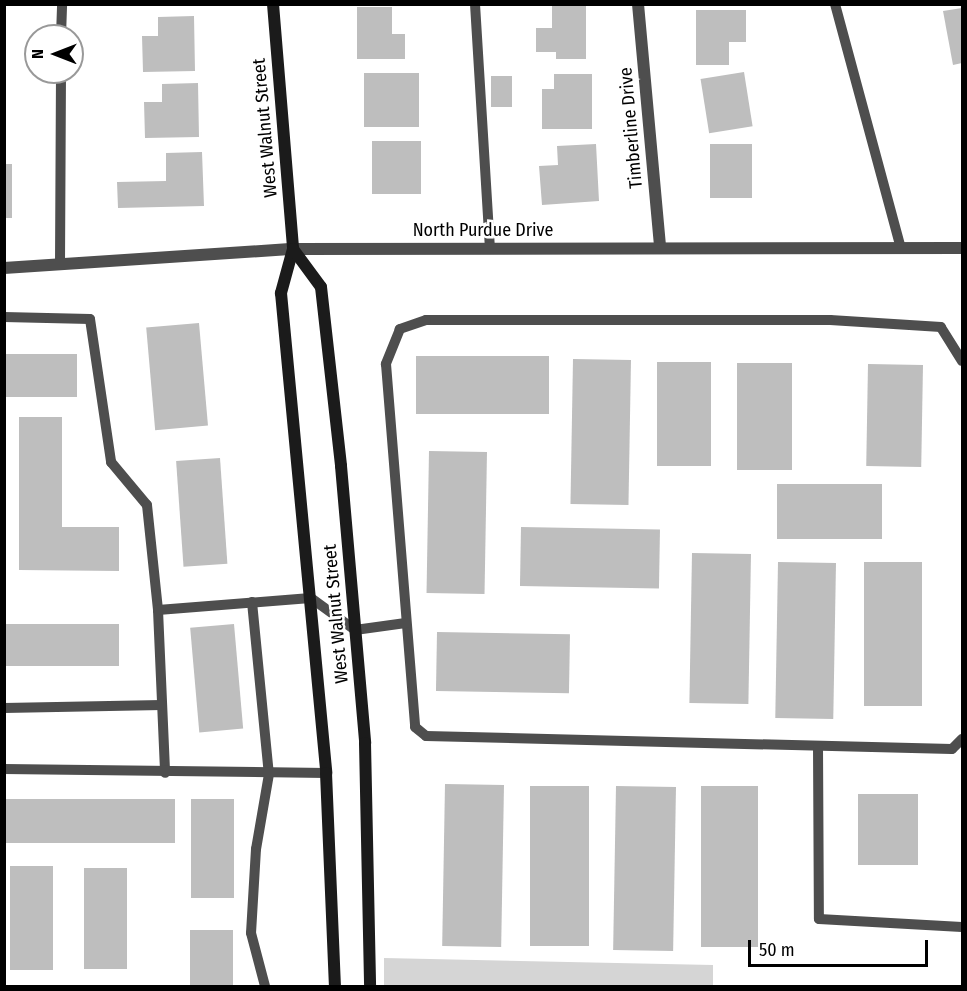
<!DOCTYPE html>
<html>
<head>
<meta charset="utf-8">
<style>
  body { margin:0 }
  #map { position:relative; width:967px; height:991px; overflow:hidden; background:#fff; font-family:"Fira Sans Condensed",sans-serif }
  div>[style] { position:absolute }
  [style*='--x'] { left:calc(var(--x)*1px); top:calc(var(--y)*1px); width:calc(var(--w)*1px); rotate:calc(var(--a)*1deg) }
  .green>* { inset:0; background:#d5d5d5 }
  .building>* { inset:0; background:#bebebe; transform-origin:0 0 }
  .service>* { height:10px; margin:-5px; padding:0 5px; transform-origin:5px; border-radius:5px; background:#4e4e4e }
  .minor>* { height:12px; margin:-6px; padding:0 6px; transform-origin:6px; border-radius:6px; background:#4e4e4e }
  .tertiary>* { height:12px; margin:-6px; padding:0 6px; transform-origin:6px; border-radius:6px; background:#4e4e4e }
  .secondary>* { height:12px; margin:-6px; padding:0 6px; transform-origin:6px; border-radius:6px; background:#1b1b1b }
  span { translate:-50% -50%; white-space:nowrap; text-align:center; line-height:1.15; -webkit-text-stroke:5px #fff; paint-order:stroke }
  .street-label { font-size:18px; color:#000 }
  .frame { position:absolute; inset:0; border:6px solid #000; pointer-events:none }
  .north { position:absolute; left:24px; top:24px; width:60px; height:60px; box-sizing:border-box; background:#fff; border:2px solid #999; border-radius:50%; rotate:270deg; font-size:16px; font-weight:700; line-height:24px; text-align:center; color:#000 }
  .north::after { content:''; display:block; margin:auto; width:21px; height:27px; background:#000; clip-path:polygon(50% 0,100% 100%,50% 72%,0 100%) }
  .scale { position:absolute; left:748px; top:940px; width:180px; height:27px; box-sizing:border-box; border:3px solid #000; border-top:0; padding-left:8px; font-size:18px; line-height:21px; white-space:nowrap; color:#000; -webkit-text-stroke:4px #fff; paint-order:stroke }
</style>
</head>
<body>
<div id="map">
  <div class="green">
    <div style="clip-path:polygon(384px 958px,713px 965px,713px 986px,384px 986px)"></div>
  </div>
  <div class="building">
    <div style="clip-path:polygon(552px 6px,586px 6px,586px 59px,556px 59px,556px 52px,536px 52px,536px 28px,552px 28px)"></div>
    <div style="clip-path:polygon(357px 7px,392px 7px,392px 34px,405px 34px,405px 59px,357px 59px)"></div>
    <div style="clip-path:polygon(962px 8px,962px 63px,953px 65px,943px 11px)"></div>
    <div style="clip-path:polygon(696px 10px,746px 10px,746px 42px,729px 42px,729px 65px,696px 65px)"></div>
    <div style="clip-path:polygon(194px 16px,195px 71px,143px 72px,142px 36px,158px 36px,158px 17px)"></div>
    <div style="left:744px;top:72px;width:55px;height:44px;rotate:81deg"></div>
    <div style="left:364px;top:73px;width:55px;height:54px"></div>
    <div style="clip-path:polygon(554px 74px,592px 74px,592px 129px,542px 129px,542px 89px,554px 89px)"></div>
    <div style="left:491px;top:76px;width:21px;height:31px"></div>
    <div style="clip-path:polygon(198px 83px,199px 137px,145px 138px,144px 102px,162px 102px,162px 84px)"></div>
    <div style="left:372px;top:141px;width:49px;height:53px"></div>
    <div style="clip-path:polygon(596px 144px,599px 201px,542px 205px,539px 166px,558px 165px,557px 146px)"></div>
    <div style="left:710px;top:144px;width:42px;height:54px"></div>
    <div style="clip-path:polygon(202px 152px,204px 206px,118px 208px,117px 182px,166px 181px,166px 153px)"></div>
    <div style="left:4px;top:164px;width:8px;height:54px"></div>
    <div style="left:199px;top:323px;width:103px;height:53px;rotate:85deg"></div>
    <div style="left:4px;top:354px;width:73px;height:43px"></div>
    <div style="left:416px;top:356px;width:133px;height:58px"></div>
    <div style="left:573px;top:359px;width:58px;height:145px;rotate:1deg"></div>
    <div style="left:657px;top:362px;width:54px;height:104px"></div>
    <div style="left:737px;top:363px;width:55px;height:107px"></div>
    <div style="left:868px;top:364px;width:55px;height:102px;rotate:1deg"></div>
    <div style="clip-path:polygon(19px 417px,62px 417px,62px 527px,119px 527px,119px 571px,19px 570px)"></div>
    <div style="left:429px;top:451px;width:58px;height:142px;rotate:1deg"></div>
    <div style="left:220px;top:458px;width:106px;height:44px;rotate:86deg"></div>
    <div style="left:777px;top:484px;width:105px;height:55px"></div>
    <div style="left:521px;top:527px;width:139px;height:59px;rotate:1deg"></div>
    <div style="left:692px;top:553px;width:59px;height:150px;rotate:1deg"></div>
    <div style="left:778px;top:562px;width:58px;height:156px;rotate:1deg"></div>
    <div style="left:864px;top:562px;width:58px;height:144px"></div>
    <div style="left:4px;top:624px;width:115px;height:42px"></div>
    <div style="left:234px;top:624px;width:105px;height:44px;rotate:85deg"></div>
    <div style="left:437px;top:632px;width:133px;height:59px;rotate:1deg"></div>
    <div style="left:445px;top:784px;width:59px;height:162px;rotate:1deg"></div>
    <div style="left:530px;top:786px;width:59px;height:160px"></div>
    <div style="left:616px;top:786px;width:60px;height:164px;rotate:1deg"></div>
    <div style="left:701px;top:786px;width:57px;height:161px"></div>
    <div style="left:858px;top:794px;width:60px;height:71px"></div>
    <div style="left:4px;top:799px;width:171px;height:44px"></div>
    <div style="left:191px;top:799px;width:43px;height:99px"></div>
    <div style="left:10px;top:866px;width:43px;height:104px"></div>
    <div style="left:84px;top:868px;width:43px;height:101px"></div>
    <div style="left:190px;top:930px;width:43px;height:56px"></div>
  </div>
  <div class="service">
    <div style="--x:475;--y:4;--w:244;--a:86.5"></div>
    <div style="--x:835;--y:4;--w:253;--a:74.9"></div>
    <div style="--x:61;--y:36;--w:32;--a:-88"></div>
    <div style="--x:60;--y:264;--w:192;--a:-89.7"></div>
    <div style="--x:4;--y:317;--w:86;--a:1.3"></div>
    <div style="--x:90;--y:319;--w:145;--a:81.6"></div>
    <div style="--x:111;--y:462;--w:56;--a:50.1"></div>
    <div style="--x:147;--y:505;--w:106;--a:84"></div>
    <div style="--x:158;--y:610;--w:163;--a:87.5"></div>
    <div style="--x:962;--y:361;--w:40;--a:-122"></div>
    <div style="--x:941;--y:327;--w:111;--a:-176.4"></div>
    <div style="--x:830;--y:320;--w:404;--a:180"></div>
    <div style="--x:426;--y:320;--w:28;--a:161"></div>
    <div style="--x:400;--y:329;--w:38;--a:112"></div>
    <div style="--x:386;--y:364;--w:364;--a:85.4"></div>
    <div style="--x:415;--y:727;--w:14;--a:39"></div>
    <div style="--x:426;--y:736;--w:526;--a:1.42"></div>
    <div style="--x:952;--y:749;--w:14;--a:-45"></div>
    <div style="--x:252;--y:602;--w:173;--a:84.4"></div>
    <div style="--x:269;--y:774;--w:76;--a:99.8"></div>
    <div style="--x:256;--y:849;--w:84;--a:93.4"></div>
    <div style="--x:251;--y:933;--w:55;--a:75.2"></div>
    <div style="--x:158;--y:610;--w:153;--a:-4.5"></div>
    <div style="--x:311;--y:598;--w:54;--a:36"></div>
    <div style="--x:355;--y:630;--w:51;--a:-7.8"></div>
    <div style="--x:4;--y:708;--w:158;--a:-1.1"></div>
    <div style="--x:818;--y:746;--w:173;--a:89.7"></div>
    <div style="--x:819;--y:919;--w:143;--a:3.2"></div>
    <div style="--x:4;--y:769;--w:322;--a:0.7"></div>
  </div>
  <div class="minor">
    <div style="--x:638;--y:4;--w:245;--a:84.8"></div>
  </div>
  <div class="tertiary">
    <div style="--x:4;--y:268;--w:290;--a:-3.8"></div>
    <div style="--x:293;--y:249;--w:669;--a:-0.09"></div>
  </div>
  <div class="secondary">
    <div style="--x:273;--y:4;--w:246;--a:85.3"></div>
    <div style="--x:293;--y:249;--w:46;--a:105.3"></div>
    <div style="--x:281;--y:293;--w:482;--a:84.6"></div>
    <div style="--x:326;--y:773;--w:213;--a:87.6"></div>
    <div style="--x:293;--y:249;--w:47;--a:53.6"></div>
    <div style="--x:321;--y:287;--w:180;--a:83.6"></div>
    <div style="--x:341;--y:466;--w:278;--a:85"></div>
    <div style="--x:365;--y:743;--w:243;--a:88.8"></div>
  </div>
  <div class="street-label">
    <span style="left:265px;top:128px;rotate:-95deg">West Walnut Street</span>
    <span style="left:631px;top:128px;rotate:-95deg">Timberline Drive</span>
    <span style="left:483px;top:230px">North Purdue Drive</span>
    <span style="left:336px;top:614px;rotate:-95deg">West Walnut Street</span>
  </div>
  <div class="frame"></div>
  <div class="north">N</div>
  <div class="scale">50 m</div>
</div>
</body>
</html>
